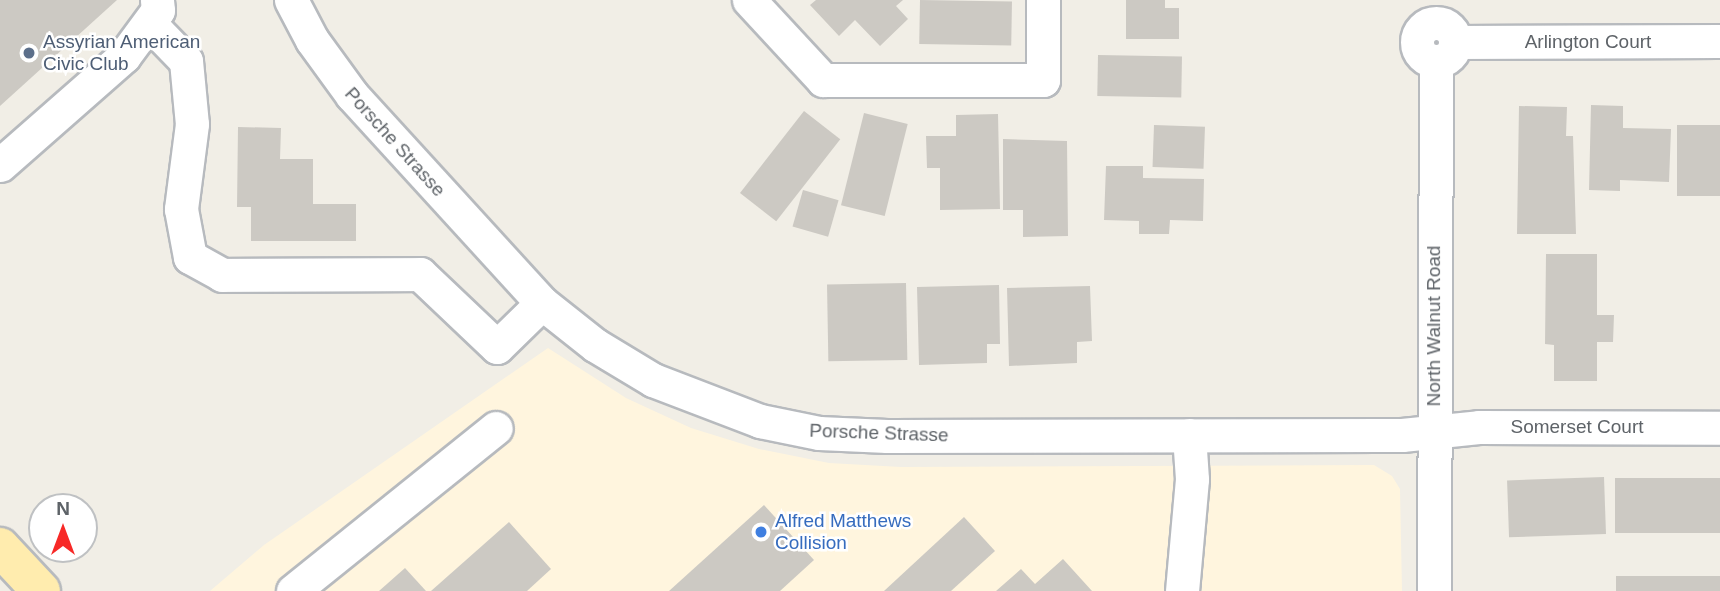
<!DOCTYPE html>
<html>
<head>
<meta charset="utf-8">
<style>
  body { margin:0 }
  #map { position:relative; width:1720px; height:591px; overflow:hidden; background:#f1eee6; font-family:Helvetica,sans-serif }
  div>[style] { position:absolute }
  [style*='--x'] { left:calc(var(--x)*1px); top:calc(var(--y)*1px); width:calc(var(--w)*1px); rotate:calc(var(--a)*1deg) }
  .commercial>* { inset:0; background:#fff5de }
  .building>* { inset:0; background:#ccc9c3; transform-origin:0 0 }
  .roads { filter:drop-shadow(2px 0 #b7babe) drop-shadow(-2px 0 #b7babe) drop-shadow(0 2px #b7babe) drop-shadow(0 -2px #b7babe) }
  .minor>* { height:33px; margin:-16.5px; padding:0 16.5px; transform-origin:16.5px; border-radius:16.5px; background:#fff }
  .minor>.ring { margin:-16.5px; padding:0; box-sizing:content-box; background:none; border:33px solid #fff; border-radius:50% }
  .major>* { height:38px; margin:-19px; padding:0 19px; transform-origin:19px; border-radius:19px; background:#ffecae }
  .dots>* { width:19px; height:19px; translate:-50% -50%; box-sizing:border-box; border:4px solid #fff; border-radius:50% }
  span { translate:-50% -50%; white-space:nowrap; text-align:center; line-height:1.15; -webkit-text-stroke:5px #fff; paint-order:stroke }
  .service-label { font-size:19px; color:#4e5e75 }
  .left { translate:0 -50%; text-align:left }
  .street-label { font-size:19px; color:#5e6368 }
  .shop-label { font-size:19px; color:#366cbe }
  .north { position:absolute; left:28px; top:493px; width:70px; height:70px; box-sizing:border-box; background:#fff; border:2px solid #bfc1c3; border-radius:50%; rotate:0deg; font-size:19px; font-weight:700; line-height:28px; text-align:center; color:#5e6368 }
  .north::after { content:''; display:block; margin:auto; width:24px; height:32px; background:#f72927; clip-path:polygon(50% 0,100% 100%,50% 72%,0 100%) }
</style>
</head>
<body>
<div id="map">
  <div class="commercial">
    <div style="clip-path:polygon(548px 348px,626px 398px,691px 428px,759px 449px,829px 463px,901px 467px,1374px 465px,1392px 476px,1400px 489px,1402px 591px,210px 591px,264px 545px)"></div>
  </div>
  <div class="building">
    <div style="clip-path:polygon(0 0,117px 0,0 106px)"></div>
    <div style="clip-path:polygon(816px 0,903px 0,896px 6px,908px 19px,880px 46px,855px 20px,839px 36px,810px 5px)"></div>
    <div style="left:920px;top:0;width:92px;height:44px;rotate:1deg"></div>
    <div style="clip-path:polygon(1126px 0,1165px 0,1165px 8px,1179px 8px,1179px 39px,1126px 39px)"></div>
    <div style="left:1098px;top:55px;width:84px;height:41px;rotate:1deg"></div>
    <div style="clip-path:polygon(1591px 105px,1623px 106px,1623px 128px,1671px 129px,1669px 182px,1620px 180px,1620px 191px,1589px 190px)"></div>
    <div style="clip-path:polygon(1519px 106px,1567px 107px,1566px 136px,1573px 136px,1576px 234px,1517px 234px)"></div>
    <div style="left:804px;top:111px;width:46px;height:104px;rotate:38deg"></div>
    <div style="left:864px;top:113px;width:45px;height:95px;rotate:14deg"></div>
    <div style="clip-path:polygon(998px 114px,1000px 209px,940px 210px,940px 168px,927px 168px,926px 136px,956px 136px,956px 115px)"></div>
    <div style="left:1154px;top:125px;width:51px;height:42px;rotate:2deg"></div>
    <div style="left:1720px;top:125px;width:71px;height:43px;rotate:90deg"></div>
    <div style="clip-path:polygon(238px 127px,281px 128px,280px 159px,313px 159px,313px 204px,356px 204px,356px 241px,251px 241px,251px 207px,237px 207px)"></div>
    <div style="clip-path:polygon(1003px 139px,1067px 141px,1068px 236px,1023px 237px,1023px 210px,1003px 210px)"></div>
    <div style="clip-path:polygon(1106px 166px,1143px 166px,1143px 178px,1204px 179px,1203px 221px,1170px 220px,1169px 234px,1139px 234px,1139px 221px,1104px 220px)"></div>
    <div style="left:803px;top:190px;width:37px;height:38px;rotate:16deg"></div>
    <div style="clip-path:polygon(1546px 254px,1597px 254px,1597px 315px,1614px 315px,1613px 342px,1597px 342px,1597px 381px,1554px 381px,1554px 345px,1545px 344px)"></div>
    <div style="left:906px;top:283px;width:77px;height:79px;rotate:89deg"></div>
    <div style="clip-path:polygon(999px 285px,1000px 344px,987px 344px,987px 363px,919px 365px,917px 287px)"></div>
    <div style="clip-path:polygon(1090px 286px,1092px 341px,1077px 342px,1077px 363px,1009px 366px,1007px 288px)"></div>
    <div style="left:1604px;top:477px;width:57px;height:97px;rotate:88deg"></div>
    <div style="left:1720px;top:478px;width:55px;height:105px;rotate:90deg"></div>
    <div style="clip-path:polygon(764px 505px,814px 560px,780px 591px,669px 591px)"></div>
    <div style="clip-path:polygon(964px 517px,995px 551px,951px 591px,884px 591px)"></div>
    <div style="clip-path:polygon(509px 522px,551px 569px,527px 591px,431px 591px)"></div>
    <div style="clip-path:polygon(1063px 559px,1092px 591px,996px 591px,1021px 569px,1035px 584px)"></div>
    <div style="clip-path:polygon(405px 568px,426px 591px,379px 591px)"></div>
    <div style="left:1720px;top:576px;width:15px;height:104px;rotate:90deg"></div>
  </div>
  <div class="roads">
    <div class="minor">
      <div style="--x:291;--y:0;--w:45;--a:62.3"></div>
      <div style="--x:312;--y:40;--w:68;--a:54"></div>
      <div style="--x:352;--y:95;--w:282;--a:47.6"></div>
      <div style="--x:542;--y:303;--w:68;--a:38.4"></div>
      <div style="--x:595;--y:345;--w:68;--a:31.1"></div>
      <div style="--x:653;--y:380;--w:115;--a:21"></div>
      <div style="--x:760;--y:421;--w:60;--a:11.5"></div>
      <div style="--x:819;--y:433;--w:68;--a:2.5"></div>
      <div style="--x:887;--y:436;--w:515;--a:-0.11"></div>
      <div style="--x:1402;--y:435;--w:77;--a:-5.9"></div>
      <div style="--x:1479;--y:427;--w:241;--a:0.2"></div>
      <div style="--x:749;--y:0;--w:109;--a:47.2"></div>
      <div style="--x:823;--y:80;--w:220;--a:0"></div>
      <div style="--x:1043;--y:80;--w:80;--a:-90"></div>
      <div class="ring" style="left:1417px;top:23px;width:5px;height:5px"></div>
      <div style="--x:149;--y:23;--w:53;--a:45.8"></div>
      <div style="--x:186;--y:61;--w:63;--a:84.6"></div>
      <div style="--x:192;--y:124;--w:86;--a:97.4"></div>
      <div style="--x:181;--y:209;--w:49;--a:79.4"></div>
      <div style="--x:190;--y:257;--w:37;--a:29"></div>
      <div style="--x:222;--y:275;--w:198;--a:-0.3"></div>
      <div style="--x:420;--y:274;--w:106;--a:43.5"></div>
      <div style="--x:497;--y:347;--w:63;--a:-44.4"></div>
      <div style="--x:1455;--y:42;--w:265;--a:-0.2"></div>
      <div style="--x:0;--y:165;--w:165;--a:-41.3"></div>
      <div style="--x:124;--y:56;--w:57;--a:-53.5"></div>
      <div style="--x:158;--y:10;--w:10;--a:-96"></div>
      <div style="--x:293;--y:591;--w:260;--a:-38.8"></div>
      <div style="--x:1182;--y:591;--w:112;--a:-84.9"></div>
      <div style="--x:1192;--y:479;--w:44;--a:-93.9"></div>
      <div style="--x:1434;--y:591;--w:530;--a:-89.78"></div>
    </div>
    <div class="major">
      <div style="--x:0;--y:547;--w:60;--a:47"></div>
    </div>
  </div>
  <div class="dots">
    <div style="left:29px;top:53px;background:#5c6f8a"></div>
    <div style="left:761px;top:532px;background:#3f7fe0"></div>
  </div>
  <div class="service-label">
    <span class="left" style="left:43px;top:53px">Assyrian American<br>Civic Club</span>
  </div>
  <div class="street-label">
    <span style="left:1588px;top:42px">Arlington Court</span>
    <span style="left:395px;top:142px;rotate:48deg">Porsche Strasse</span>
    <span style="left:1434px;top:326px;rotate:-90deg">North Walnut Road</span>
    <span style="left:1577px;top:427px">Somerset Court</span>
    <span style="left:879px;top:433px;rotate:2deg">Porsche Strasse</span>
  </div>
  <div class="shop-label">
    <span class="left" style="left:775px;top:532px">Alfred Matthews<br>Collision</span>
  </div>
  <div class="north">N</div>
</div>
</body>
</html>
